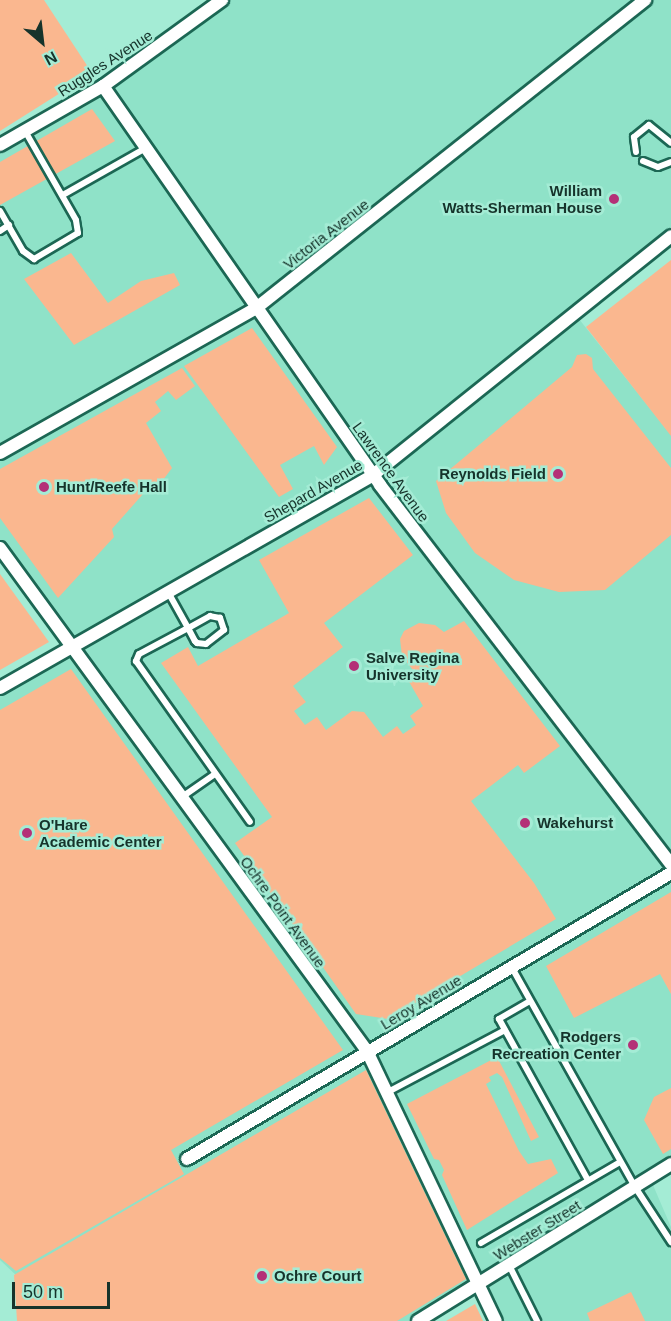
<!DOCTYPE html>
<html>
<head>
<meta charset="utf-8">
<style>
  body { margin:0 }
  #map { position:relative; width:671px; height:1321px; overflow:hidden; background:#a4ecd5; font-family:Arial,sans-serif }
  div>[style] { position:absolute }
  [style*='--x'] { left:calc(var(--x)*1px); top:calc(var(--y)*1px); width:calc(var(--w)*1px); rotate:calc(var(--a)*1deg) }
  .built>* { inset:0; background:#8fe2c8 }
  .green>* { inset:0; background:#fab78f }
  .roads { filter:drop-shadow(2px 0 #1c6754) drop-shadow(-2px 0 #1c6754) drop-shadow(0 2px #1c6754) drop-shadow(0 -2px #1c6754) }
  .service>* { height:6px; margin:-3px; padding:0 3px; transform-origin:3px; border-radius:3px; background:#fff }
  .minor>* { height:12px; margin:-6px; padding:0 6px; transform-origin:6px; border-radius:6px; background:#fff }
  .dots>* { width:16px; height:16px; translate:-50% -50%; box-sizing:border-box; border:3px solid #a4ecd5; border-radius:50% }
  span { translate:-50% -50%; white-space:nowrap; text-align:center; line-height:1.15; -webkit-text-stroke:5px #a4ecd5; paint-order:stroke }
  .street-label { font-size:15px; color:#16332b }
  .poi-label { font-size:15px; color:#16332b; font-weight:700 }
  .right { translate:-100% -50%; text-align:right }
  .left { translate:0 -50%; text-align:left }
  .north { position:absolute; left:12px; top:12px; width:60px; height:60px; -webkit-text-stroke:4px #a4ecd5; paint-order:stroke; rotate:152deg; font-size:16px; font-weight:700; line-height:24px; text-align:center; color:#16332b }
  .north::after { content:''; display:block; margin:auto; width:21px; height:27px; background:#16332b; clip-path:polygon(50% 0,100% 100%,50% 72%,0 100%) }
  .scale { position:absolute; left:12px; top:1282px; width:98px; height:27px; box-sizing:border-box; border:3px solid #16332b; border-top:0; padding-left:8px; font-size:18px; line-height:21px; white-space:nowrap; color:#16332b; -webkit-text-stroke:4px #a4ecd5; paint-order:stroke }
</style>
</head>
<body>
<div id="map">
  <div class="built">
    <div style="clip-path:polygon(222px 0,671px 0,671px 236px,575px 314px,671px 435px,671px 1164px,650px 1178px,671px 1227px,671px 1321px,497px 1321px,479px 1284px,418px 1321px,21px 1321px,18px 1277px,0 1260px,0 688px,74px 645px,0 548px,0 145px,103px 86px)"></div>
  </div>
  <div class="green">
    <div style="clip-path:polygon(0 0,44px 0,92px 73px,0 131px)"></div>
    <div style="clip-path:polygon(92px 109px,115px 141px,0 205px,0 162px)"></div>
    <div style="clip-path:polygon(71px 253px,108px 303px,141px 281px,174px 273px,180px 285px,74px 345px,24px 279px)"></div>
    <div style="clip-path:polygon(671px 260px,671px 436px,586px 327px)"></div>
    <div style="clip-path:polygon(252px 328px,337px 447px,324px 465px,314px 446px,280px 465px,293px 489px,279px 497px,184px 366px)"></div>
    <div style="clip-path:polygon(586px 354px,592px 358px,593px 369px,671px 468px,671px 535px,605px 590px,559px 592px,514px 580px,475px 553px,446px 513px,436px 481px,572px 367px,577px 355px)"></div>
    <div style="clip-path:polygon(182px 368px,195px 386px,176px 400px,168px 391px,155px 402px,161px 411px,146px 423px,172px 468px,154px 492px,143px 494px,112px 529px,114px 537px,58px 598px,0 518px,0 469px)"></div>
    <div style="clip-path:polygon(369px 498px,413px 555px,324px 623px,343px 647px,293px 686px,306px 702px,294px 711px,305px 725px,317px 717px,326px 730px,352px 711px,364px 712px,383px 737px,397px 726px,403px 734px,416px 725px,410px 716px,423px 706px,408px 680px,416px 674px,402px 656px,400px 639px,404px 631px,419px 623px,435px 625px,444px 632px,464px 621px,560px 746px,524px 773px,518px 765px,471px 801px,534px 883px,556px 919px,388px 1019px,356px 1014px,235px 843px,272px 817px,161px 663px,188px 647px,198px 666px,289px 613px,259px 560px)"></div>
    <div style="clip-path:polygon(0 574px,49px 642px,0 670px)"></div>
    <div style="clip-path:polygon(71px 669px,343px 1050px,171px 1150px,184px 1174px,16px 1271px,0 1258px,0 710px)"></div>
    <div style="clip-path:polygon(671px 892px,671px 994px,660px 974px,574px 1018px,546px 966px)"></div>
    <div style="clip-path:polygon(497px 1057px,539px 1137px,531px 1141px,502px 1077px,497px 1073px,489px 1077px,491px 1081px,486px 1084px,519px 1151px,528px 1164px,551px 1159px,558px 1173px,467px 1230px,442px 1175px,444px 1170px,439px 1160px,434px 1159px,407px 1104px)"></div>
    <div style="clip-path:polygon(366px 1070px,466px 1279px,397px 1321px,17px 1321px,14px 1275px)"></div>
    <div style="clip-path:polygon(671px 1088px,671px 1149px,663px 1154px,644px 1120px,654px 1097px)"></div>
    <div style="clip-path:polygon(631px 1292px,645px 1321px,590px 1321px,587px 1313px)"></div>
    <div style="clip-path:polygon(475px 1304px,483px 1321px,446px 1321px)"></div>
  </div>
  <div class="roads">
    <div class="service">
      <div style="--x:636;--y:152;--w:15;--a:-98"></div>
      <div style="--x:634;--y:137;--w:19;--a:-39"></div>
      <div style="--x:649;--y:125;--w:28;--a:39"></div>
      <div style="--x:643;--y:161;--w:16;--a:22"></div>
      <div style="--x:658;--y:167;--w:14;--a:-21"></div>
      <div style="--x:63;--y:195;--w:93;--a:-29.6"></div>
      <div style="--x:0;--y:211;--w:46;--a:60.1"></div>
      <div style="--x:23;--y:251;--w:14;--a:36"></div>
      <div style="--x:34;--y:259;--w:51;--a:-30.6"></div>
      <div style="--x:78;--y:233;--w:13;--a:-99"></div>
      <div style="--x:76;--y:220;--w:103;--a:-119.8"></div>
      <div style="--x:0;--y:231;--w:11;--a:-34"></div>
      <div style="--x:168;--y:592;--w:41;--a:60.9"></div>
      <div style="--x:188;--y:628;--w:15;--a:62"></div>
      <div style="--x:195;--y:641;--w:3;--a:45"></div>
      <div style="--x:197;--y:643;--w:9;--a:6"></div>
      <div style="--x:206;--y:644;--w:23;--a:-38"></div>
      <div style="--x:224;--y:630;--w:13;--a:-108"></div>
      <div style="--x:220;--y:618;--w:10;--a:-169"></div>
      <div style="--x:210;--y:616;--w:25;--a:151"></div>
      <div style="--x:188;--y:628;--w:55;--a:152"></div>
      <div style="--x:139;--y:654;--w:8;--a:113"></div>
      <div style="--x:136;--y:661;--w:197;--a:54.7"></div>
      <div style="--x:182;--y:797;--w:40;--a:-34.9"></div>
      <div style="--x:511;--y:966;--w:253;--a:60.7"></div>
      <div style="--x:635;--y:1187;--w:66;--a:56.8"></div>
      <div style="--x:530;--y:1001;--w:36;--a:150"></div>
      <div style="--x:499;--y:1019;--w:184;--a:61.1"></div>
      <div style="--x:388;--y:1092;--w:132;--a:-27.9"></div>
      <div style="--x:481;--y:1243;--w:161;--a:-30.2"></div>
      <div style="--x:509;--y:1265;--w:63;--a:63.4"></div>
    </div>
    <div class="minor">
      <div style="--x:103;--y:86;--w:486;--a:55.2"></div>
      <div style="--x:380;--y:485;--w:478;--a:52.5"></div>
      <div style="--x:0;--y:145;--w:119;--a:-29.8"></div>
      <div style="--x:103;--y:86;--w:147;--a:-35.9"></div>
      <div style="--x:0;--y:453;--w:293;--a:-29.5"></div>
      <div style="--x:255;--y:309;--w:498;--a:-38.4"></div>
      <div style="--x:0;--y:548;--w:623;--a:53.88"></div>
      <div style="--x:367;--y:1051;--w:299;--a:64.5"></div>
      <div style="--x:0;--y:688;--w:430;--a:-29.7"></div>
      <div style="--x:373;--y:475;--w:382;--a:-38.7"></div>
      <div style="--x:187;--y:1159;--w:562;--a:-30.58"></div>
      <div style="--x:418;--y:1321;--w:298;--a:-31.8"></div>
    </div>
  </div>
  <div class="dots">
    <div style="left:614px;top:199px;background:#b43077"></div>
    <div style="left:558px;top:474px;background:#b43077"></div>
    <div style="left:44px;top:487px;background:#b43077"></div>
    <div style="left:354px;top:666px;background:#b43077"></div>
    <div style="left:525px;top:823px;background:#b43077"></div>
    <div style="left:27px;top:833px;background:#b43077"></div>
    <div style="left:633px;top:1045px;background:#b43077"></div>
    <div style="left:262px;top:1276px;background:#b43077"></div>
  </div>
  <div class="street-label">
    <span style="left:105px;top:63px;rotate:-33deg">Ruggles Avenue</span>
    <span style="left:326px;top:234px;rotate:-38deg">Victoria Avenue</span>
    <span style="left:391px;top:472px;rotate:54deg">Lawrence Avenue</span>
    <span style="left:313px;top:491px;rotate:-30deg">Shepard Avenue</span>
    <span style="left:283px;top:912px;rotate:54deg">Ochre Point Avenue</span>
    <span style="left:421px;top:1002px;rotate:-31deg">Leroy Avenue</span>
    <span style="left:537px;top:1230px;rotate:-32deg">Webster Street</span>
  </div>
  <div class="poi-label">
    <span class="right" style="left:602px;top:199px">William<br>Watts-Sherman House</span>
    <span class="right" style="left:546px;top:474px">Reynolds Field</span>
    <span class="left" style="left:56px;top:487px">Hunt/Reefe Hall</span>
    <span class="left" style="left:366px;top:666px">Salve Regina<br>University</span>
    <span class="left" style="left:537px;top:823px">Wakehurst</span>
    <span class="left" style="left:39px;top:833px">O'Hare<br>Academic Center</span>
    <span class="right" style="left:621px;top:1045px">Rodgers<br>Recreation Center</span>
    <span class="left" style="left:274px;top:1276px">Ochre Court</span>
  </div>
  <div class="north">N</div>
  <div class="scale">50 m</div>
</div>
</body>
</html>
